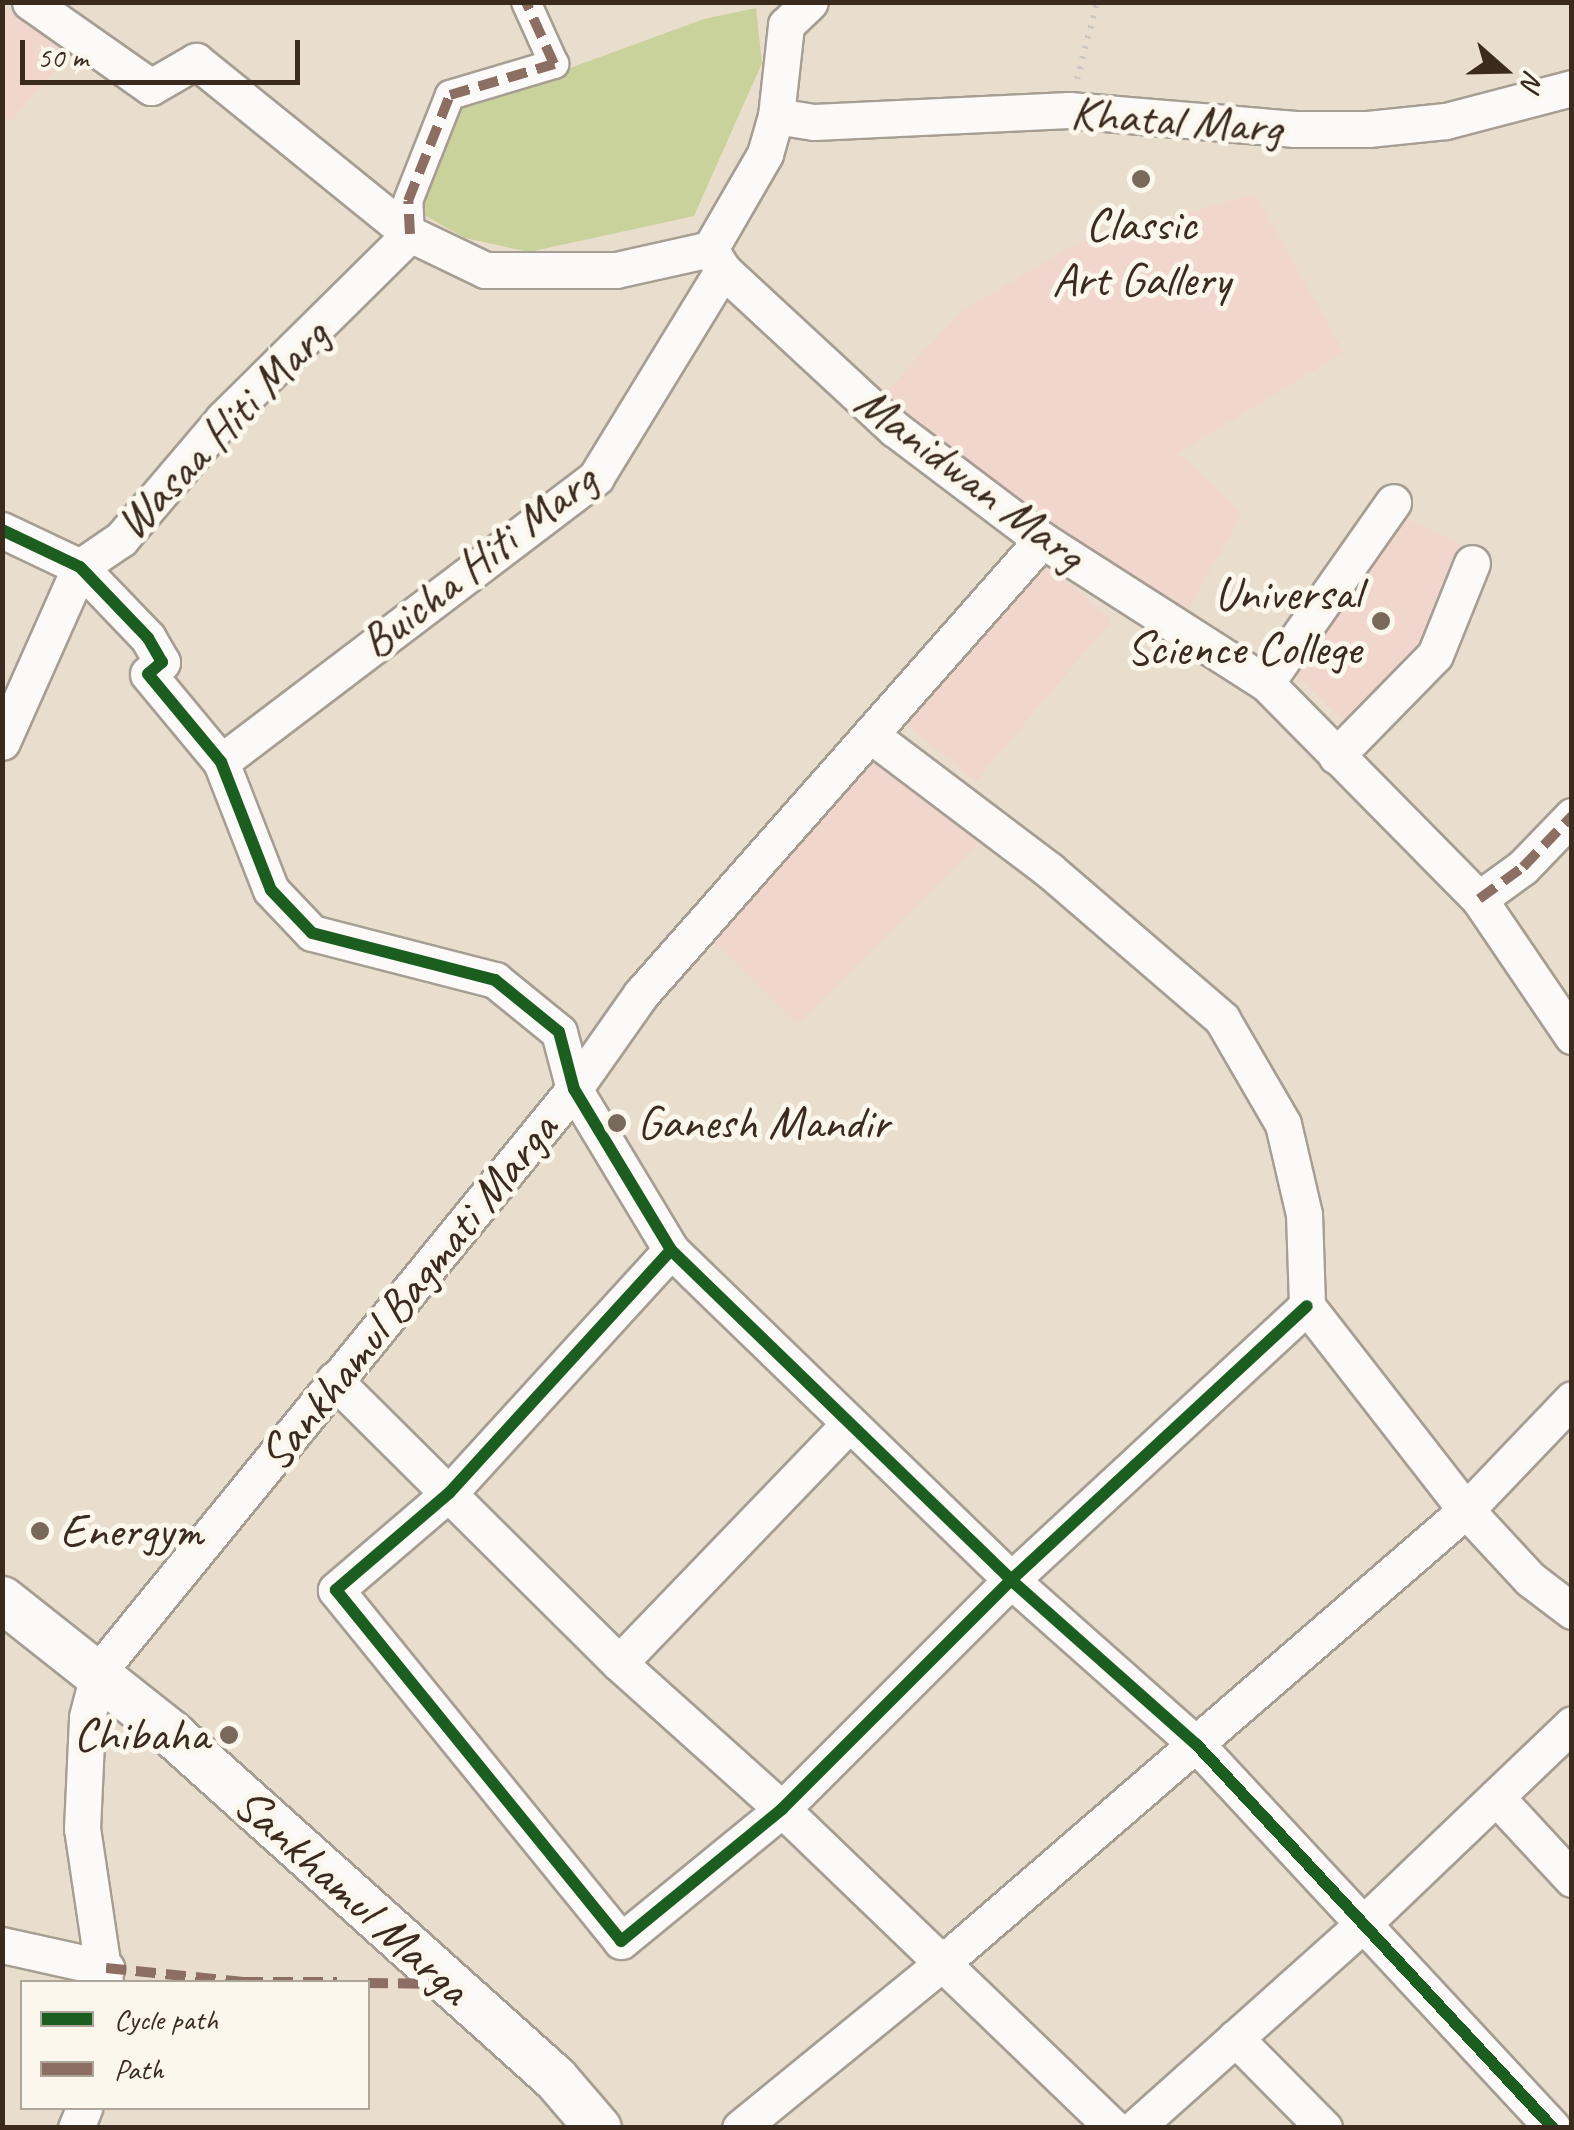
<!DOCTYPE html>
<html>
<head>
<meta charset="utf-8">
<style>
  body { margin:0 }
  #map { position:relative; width:1574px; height:2130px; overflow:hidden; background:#e9ddcd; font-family:Caveat,sans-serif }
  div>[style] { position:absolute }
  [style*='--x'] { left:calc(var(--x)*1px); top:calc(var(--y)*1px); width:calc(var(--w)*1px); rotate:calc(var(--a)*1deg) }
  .built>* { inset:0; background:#f1d6ce; transform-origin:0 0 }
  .green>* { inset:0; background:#c9d29a }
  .path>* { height:6px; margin-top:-3px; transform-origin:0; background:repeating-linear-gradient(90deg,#cbc7c3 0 2.5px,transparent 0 10.5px) }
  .roads { filter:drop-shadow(2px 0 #a69d93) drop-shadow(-2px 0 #a69d93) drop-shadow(0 2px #a69d93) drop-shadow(0 -2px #a69d93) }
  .pedestrian>* { height:28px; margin:-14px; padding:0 14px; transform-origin:14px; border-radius:14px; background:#fcfaf8 }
  .minor>* { height:35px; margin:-17.5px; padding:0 17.5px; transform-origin:17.5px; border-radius:17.5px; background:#fcfaf8 }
  .tertiary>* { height:45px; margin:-22.5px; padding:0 22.5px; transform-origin:22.5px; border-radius:22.5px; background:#fcfaf8 }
  .quiet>* { height:10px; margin-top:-5px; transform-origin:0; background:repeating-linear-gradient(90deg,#8d6e63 0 20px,transparent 0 30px) }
  .cycleway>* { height:12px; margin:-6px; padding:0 6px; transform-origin:6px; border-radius:6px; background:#1b5e20 }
  .dots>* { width:28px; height:28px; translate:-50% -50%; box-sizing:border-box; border:5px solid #fbf7ec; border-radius:50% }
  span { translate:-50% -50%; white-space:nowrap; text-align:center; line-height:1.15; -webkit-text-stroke:10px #fbf7ec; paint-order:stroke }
  .street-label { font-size:48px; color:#3b2a1e }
  .poi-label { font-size:48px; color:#3b2a1e }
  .right { translate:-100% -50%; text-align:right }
  .left { translate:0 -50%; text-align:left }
  .frame { position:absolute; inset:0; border:5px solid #3b2a1e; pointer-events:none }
  .legend { position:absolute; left:20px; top:1980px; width:350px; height:130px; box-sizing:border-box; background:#fbf7ec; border:2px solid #aea59a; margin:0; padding:12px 18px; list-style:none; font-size:30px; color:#3b2a1e }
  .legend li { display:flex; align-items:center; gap:20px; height:50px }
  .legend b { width:50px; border:2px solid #aea59a }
  .north { position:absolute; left:1454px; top:20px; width:100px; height:100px; -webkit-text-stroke:8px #fbf7ec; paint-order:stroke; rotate:110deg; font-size:28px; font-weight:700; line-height:40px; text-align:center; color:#3b2a1e }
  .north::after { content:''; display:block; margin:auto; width:35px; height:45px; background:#3b2a1e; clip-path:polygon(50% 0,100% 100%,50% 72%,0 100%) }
  .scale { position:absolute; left:20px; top:40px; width:280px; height:45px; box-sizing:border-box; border:5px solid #3b2a1e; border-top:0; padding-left:12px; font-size:30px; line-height:35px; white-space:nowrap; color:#3b2a1e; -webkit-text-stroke:8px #fbf7ec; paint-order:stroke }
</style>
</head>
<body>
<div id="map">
  <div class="built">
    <div style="clip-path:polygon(2px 3px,68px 54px,11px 122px,3px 116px)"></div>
    <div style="clip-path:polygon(1255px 194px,1344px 352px,1179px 453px,1242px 514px,1178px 627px,877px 401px,963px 310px,1074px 245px)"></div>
    <div style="clip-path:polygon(1397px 514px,1473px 550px,1420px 648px,1348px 726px,1298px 676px)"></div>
    <div style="left:1036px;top:556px;width:99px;height:212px;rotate:40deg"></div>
    <div style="left:884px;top:750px;width:132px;height:256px;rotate:45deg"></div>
  </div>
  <div class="green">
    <div style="clip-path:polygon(756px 8px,762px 63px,694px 216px,529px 252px,465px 238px,413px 209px,447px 113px,704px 19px)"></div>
  </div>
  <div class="path">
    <div style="--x:1077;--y:79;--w:80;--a:-75.4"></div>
  </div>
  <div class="roads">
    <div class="pedestrian">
      <div style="--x:410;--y:234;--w:33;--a:-93"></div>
      <div style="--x:408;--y:201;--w:114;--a:-68.4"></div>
      <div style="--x:450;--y:95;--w:109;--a:-16.6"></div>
      <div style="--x:554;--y:64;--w:68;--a:-114.3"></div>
    </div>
    <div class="minor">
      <div style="--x:30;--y:2;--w:148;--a:35.1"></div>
      <div style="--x:151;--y:87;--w:52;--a:-30"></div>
      <div style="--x:196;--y:61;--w:275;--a:39"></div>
      <div style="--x:410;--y:234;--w:83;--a:25.6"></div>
      <div style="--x:485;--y:270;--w:131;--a:0"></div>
      <div style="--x:616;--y:270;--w:96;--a:-12.6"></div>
      <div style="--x:776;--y:116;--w:38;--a:9"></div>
      <div style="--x:814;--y:122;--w:255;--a:-2.7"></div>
      <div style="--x:1069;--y:110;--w:227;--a:4.8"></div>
      <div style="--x:1295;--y:129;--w:73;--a:0"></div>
      <div style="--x:1368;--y:129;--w:78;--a:-5.9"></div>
      <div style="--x:1446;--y:121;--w:130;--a:-14.7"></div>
      <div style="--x:710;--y:249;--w:25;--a:58"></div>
      <div style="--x:723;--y:270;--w:234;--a:42.8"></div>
      <div style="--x:895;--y:429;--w:184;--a:37.1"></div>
      <div style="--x:1042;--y:540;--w:266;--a:32.6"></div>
      <div style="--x:1266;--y:683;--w:303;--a:45.4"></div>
      <div style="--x:1479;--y:899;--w:166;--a:55.8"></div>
      <div style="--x:710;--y:249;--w:110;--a:-59.9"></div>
      <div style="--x:765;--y:154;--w:40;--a:-74"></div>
      <div style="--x:776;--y:116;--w:92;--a:-83.7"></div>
      <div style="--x:786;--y:25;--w:33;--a:-44"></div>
      <div style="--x:2;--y:530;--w:86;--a:25.4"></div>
      <div style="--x:80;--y:567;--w:98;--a:46.2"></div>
      <div style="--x:148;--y:638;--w:28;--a:60"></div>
      <div style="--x:162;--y:662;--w:18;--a:139"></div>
      <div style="--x:148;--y:674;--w:114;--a:50.3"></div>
      <div style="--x:221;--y:762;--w:137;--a:68.7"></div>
      <div style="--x:271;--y:890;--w:59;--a:46.4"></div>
      <div style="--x:312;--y:933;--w:189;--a:14.4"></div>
      <div style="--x:495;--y:980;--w:82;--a:39.1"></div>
      <div style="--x:559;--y:1032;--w:59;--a:75.3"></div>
      <div style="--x:574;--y:1089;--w:188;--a:58.9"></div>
      <div style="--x:671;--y:1250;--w:474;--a:44.1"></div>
      <div style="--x:1011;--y:1580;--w:247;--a:41.6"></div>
      <div style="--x:1196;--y:1744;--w:524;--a:47.09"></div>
      <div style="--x:1266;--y:683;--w:221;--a:-54.9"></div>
      <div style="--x:872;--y:736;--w:222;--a:37.1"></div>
      <div style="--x:1049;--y:870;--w:228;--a:40.7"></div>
      <div style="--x:1222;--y:1019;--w:121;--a:59.8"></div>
      <div style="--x:1283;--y:1124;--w:92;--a:76.9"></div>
      <div style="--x:1304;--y:1214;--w:92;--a:88.1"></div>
      <div style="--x:1307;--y:1306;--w:259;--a:52.1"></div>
      <div style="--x:1466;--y:1510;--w:94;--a:47.2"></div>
      <div style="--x:1530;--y:1579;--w:53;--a:37.3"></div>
      <div style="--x:2;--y:742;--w:192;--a:-66"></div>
      <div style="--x:80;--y:567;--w:50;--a:-34.3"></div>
      <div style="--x:121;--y:539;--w:157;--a:-49.6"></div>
      <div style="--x:223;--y:419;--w:263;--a:-44.7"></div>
      <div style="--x:1336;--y:756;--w:141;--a:-45.6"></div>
      <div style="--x:1435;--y:655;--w:99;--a:-68.1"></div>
      <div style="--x:221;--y:762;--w:471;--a:-37.2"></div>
      <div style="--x:596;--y:477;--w:243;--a:-58.5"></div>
      <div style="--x:1479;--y:899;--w:54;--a:-36"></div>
      <div style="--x:1523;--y:867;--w:71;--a:-46.1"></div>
      <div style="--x:671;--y:1250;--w:329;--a:132.4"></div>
      <div style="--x:449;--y:1493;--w:149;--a:139.4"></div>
      <div style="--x:336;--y:1590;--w:452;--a:50.9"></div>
      <div style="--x:621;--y:1941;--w:208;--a:-39.3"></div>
      <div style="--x:782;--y:1809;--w:324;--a:-45"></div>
      <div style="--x:1011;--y:1580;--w:403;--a:-42.8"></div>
      <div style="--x:334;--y:1380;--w:402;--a:44.8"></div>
      <div style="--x:619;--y:1663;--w:219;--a:41.9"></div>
      <div style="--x:782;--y:1809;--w:460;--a:43.9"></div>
      <div style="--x:619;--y:1663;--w:332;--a:-46.1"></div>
      <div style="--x:1496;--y:1797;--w:112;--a:47.2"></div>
      <div style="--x:2;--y:1945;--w:107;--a:12.5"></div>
      <div style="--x:105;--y:1982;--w:155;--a:-98.5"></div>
      <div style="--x:82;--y:1829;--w:112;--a:-87.4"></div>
      <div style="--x:87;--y:1717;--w:48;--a:-75.4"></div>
      <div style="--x:99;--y:1671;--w:751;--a:-50.78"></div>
      <div style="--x:574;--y:1089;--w:116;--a:-54.8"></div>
      <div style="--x:641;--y:994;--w:606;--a:-48.55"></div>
      <div style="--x:1235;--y:2038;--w:127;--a:45.3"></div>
      <div style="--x:76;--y:2128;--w:22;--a:-68"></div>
      <div style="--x:740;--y:2128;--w:261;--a:-39.2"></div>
      <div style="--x:942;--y:1963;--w:693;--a:-40.84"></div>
      <div style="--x:1466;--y:1510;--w:153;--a:-46.3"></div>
      <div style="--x:1135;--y:2128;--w:309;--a:-41.8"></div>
      <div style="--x:1365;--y:1922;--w:286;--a:-43.7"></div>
    </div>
    <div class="tertiary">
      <div style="--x:2;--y:1599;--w:216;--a:38.4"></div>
      <div style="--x:171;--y:1733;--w:516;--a:41.94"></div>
      <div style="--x:555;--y:2078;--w:66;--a:49.3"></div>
    </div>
  </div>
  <div class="quiet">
    <div style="--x:410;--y:234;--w:33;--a:-93"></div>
    <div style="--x:408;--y:201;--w:114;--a:-68.4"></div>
    <div style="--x:450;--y:95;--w:109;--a:-16.6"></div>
    <div style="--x:554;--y:64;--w:68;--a:-114.3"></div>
    <div style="--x:1479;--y:899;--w:54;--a:-36"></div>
    <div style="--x:1523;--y:867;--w:71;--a:-46.1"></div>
    <div style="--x:106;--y:1968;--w:138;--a:5.8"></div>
    <div style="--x:243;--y:1982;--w:94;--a:0"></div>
    <div style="--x:368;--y:1983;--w:82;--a:0.7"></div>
  </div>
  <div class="cycleway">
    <div style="--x:2;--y:530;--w:86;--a:25.4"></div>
    <div style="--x:80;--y:567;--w:98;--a:46.2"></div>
    <div style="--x:148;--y:638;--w:28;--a:60"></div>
    <div style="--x:162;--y:662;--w:18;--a:139"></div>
    <div style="--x:148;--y:674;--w:114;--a:50.3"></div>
    <div style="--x:221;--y:762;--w:137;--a:68.7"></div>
    <div style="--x:271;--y:890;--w:59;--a:46.4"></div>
    <div style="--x:312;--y:933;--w:189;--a:14.4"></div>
    <div style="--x:495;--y:980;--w:82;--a:39.1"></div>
    <div style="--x:559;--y:1032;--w:59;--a:75.3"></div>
    <div style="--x:574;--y:1089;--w:188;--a:58.9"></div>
    <div style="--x:671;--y:1250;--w:474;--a:44.1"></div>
    <div style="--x:1011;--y:1580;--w:247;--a:41.6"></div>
    <div style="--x:1196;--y:1744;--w:524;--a:47.09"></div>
    <div style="--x:671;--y:1250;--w:329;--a:132.4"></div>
    <div style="--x:449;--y:1493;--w:149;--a:139.4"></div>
    <div style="--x:336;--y:1590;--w:452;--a:50.9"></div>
    <div style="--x:621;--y:1941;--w:208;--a:-39.3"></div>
    <div style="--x:782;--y:1809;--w:324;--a:-45"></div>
    <div style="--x:1011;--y:1580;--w:403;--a:-42.8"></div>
  </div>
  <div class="dots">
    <div style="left:1141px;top:179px;background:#78695b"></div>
    <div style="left:1381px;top:621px;background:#78695b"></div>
    <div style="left:617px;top:1123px;background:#78695b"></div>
    <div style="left:40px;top:1531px;background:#78695b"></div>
    <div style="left:229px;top:1735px;background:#78695b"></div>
  </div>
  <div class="street-label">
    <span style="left:1176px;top:120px;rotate:4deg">Khatal Marg</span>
    <span style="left:222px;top:429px;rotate:-46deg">Wasaa Hiti Marg</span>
    <span style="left:970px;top:478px;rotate:37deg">Manidwan Marg</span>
    <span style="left:478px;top:561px;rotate:-38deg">Buicha Hiti Marg</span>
    <span style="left:408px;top:1292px;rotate:-51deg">Sankhamul Bagmati Marga</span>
    <span style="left:352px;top:1896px;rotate:42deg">Sankhamul Marga</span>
  </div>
  <div class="poi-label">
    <span style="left:1141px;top:252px">Classic<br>Art Gallery</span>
    <span class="right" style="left:1361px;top:621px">Universal<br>Science College</span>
    <span class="left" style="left:637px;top:1123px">Ganesh Mandir</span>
    <span class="left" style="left:60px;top:1531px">Energym</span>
    <span class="right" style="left:209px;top:1735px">Chibaha</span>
  </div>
  <div class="frame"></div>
  <ul class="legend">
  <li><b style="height:12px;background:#1b5e20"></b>Cycle path</li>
  <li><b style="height:12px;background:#8d6e63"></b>Path</li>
  </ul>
  <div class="north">N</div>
  <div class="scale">50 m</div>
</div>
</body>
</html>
